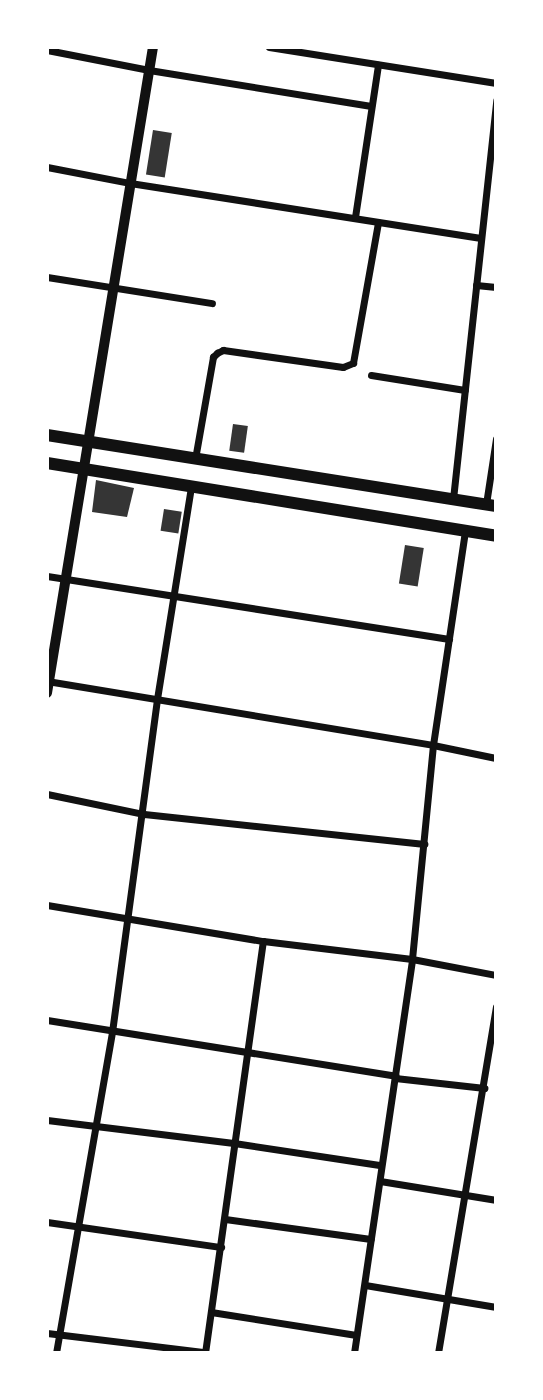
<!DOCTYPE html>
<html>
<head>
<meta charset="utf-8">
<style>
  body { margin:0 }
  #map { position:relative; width:543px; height:1400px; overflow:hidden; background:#fff; font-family:Inter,sans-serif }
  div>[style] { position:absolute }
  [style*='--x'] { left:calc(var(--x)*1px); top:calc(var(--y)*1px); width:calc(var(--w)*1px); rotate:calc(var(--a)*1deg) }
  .building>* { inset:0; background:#353535; transform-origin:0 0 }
  .minor>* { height:7px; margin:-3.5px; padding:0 3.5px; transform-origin:3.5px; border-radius:3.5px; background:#111 }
  .tertiary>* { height:10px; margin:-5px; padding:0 5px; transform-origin:5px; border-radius:5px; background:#111 }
  .secondary>* { height:12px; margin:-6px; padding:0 6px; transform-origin:6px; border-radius:6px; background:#111 }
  span { translate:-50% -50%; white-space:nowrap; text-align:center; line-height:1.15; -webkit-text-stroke:5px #fff; paint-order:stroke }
  .frame { position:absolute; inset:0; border:49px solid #fff; pointer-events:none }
</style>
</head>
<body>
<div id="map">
  <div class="building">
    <div style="left:153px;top:130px;width:19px;height:45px;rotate:9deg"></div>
    <div style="left:233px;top:424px;width:15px;height:27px;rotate:8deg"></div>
    <div style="clip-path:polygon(96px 480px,134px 488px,127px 517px,92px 512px)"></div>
    <div style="left:164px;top:509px;width:18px;height:22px;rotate:9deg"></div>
    <div style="left:405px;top:545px;width:19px;height:39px;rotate:9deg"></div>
  </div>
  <div class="minor">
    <div style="--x:269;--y:47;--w:230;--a:9"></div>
    <div style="--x:47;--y:50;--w:104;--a:11.1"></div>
    <div style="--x:149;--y:70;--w:225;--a:9.2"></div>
    <div style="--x:47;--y:167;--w:85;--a:10.9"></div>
    <div style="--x:130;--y:183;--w:355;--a:8.9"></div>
    <div style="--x:355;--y:217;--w:154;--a:-81.4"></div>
    <div style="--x:47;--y:277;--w:167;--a:9"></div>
    <div style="--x:476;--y:285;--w:20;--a:6"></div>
    <div style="--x:371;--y:375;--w:95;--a:9.1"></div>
    <div style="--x:195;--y:459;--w:104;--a:-80"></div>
    <div style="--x:213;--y:357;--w:6;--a:-45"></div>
    <div style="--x:217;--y:353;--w:7;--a:-27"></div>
    <div style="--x:223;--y:350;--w:121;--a:8.1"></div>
    <div style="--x:343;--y:367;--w:11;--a:-22"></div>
    <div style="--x:353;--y:363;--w:143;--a:-79.9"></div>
    <div style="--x:453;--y:499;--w:401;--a:-83.8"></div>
    <div style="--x:486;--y:504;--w:66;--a:-81.3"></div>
    <div style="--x:47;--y:576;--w:407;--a:8.9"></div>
    <div style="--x:47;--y:681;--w:391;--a:9.4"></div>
    <div style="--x:433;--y:745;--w:64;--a:11.7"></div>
    <div style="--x:47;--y:794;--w:99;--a:11.7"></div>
    <div style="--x:144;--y:814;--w:282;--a:6.1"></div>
    <div style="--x:47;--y:905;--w:219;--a:9.5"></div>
    <div style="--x:263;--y:941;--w:150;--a:6.9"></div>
    <div style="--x:412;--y:959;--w:86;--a:10.8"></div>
    <div style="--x:47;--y:1020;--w:353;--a:9.1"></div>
    <div style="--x:395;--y:1078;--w:90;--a:6.4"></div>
    <div style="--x:47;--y:1120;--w:188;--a:7"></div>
    <div style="--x:234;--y:1143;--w:147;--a:8.6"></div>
    <div style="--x:380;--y:1181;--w:118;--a:9.3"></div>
    <div style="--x:225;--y:1219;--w:147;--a:7.8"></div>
    <div style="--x:47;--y:1222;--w:176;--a:8.2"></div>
    <div style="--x:365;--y:1285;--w:133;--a:9.5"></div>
    <div style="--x:211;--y:1312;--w:147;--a:9"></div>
    <div style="--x:47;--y:1333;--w:159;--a:6.9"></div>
    <div style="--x:56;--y:1353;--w:326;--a:-80.1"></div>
    <div style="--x:112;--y:1032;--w:336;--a:-82.3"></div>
    <div style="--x:157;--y:699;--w:216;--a:-80.9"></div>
    <div style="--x:205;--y:1353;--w:416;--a:-82"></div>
    <div style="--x:354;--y:1353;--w:398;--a:-81.6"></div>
    <div style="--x:412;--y:959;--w:215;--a:-84.4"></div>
    <div style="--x:433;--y:745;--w:216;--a:-81.5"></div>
    <div style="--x:438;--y:1353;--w:351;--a:-80.5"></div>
  </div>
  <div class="tertiary">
    <div style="--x:47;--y:693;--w:655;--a:-80.68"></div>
  </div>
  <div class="secondary">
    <div style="--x:47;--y:435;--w:455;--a:9"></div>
    <div style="--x:47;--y:463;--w:455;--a:9.2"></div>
  </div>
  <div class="frame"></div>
</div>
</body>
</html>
